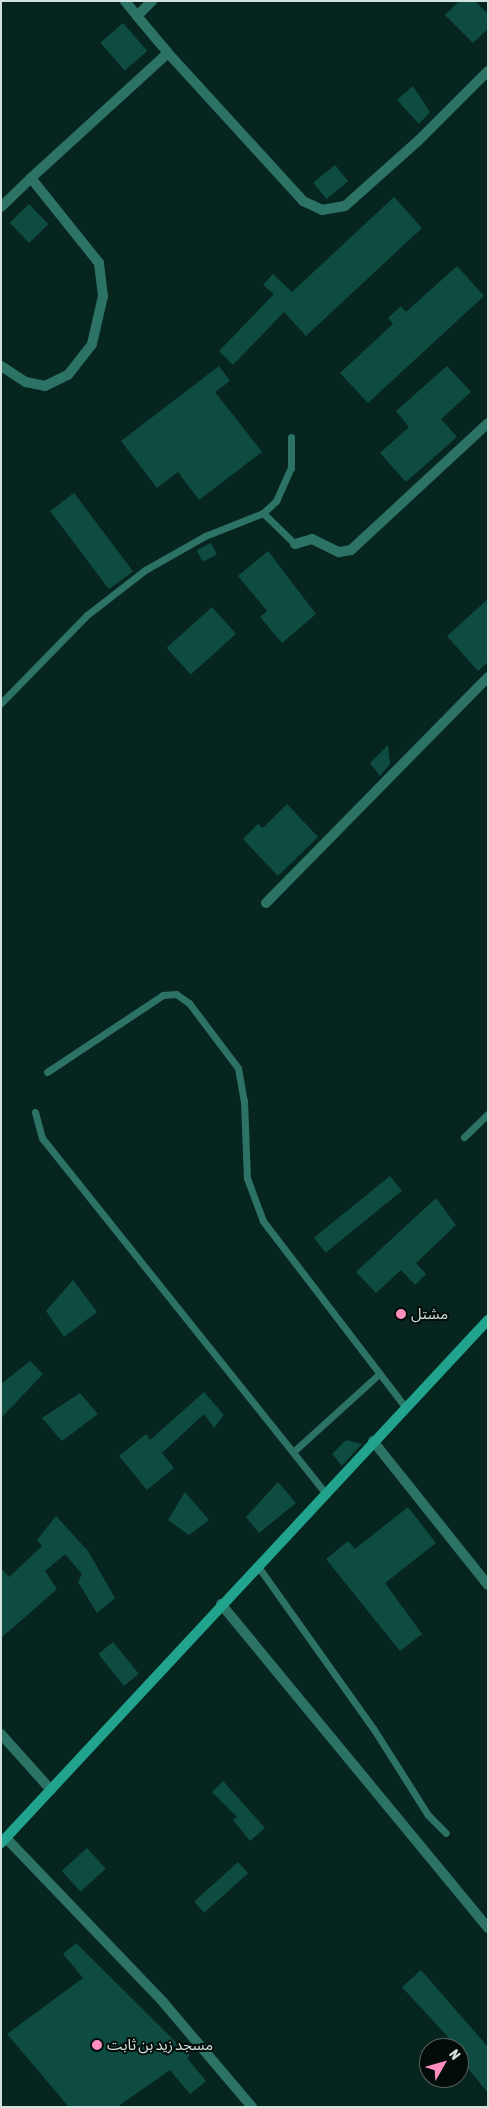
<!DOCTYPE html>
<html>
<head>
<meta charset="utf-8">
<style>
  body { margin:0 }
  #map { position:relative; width:489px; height:2108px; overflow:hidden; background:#07251f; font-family:"Asap Condensed","Noto Sans Arabic",sans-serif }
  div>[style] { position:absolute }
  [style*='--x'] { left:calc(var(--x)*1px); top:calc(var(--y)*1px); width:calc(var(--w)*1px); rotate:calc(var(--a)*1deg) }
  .building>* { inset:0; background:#0e4b40; transform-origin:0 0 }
  .service>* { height:7px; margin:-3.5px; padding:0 3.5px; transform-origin:3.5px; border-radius:3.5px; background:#2d7365 }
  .minor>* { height:10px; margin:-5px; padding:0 5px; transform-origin:5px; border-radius:5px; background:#2d7365 }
  .tertiary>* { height:10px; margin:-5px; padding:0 5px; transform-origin:5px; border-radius:5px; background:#2d7365 }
  .secondary>* { height:10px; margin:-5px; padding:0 5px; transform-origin:5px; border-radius:5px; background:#21a38e }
  .dots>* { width:14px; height:14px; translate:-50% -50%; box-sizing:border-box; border:2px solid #030c09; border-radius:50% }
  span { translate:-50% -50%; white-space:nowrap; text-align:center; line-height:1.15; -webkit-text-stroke:4px #030c09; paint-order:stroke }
  .poi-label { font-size:15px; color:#d2e2de }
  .left { translate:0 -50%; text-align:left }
  .frame { position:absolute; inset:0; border:2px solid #d2e2de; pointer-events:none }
  .north { position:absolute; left:419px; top:2038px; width:50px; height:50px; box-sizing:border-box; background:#030c09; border:1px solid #56625e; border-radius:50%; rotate:52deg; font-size:14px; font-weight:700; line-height:20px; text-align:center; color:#d2e2de }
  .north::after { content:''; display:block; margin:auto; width:18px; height:22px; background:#fd8ebe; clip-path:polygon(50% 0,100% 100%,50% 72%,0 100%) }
</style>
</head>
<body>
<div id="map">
  <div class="building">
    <div style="clip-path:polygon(459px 1px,475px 1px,488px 14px,488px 29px,473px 43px,445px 15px)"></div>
    <div style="left:123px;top:23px;width:37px;height:30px;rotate:49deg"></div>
    <div style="clip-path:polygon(413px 86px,430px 112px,419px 124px,397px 100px)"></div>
    <div style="left:335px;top:165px;width:21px;height:28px;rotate:51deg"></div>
    <div style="clip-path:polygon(394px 197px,422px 228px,306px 336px,284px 312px,233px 365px,219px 351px,274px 294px,263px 285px,273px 274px,292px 292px)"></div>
    <div style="left:29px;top:204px;width:28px;height:27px;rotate:46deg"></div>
    <div style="clip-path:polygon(457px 266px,484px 296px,368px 403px,340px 373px,393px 324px,388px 318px,401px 306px,406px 312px)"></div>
    <div style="clip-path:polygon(219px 366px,230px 381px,215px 392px,262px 452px,199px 500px,178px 472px,157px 488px,121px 441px)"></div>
    <div style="clip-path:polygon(447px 366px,471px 392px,441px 419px,457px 437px,406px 482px,380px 453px,409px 427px,396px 411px)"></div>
    <div style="left:74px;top:493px;width:98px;height:30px;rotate:53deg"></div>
    <div style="left:211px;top:543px;width:13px;height:16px;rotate:63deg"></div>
    <div style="clip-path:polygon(268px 551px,316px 614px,282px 643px,260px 617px,267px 611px,238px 576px)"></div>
    <div style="clip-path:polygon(488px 599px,488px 662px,478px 671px,447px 636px)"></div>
    <div style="left:212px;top:607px;width:36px;height:61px;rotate:48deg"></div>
    <div style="clip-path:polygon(388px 745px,390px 764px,380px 776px,370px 763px)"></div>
    <div style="clip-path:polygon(287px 804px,318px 837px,278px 876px,243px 839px,258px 824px,263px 828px)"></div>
    <div style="left:390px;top:1176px;width:19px;height:98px;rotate:51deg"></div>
    <div style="clip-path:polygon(436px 1198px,456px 1225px,416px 1263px,426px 1274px,415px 1285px,401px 1270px,376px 1293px,356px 1272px)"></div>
    <div style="clip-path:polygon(73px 1280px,97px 1312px,64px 1337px,46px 1311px)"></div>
    <div style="clip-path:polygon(30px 1361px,43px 1374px,1px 1418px,1px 1384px)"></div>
    <div style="clip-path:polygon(204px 1392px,224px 1415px,214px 1428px,204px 1414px,162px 1453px,174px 1468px,147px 1490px,119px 1456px,146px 1434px,150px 1440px)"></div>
    <div style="clip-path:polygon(80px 1393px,98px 1414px,62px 1441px,42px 1418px)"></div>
    <div style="clip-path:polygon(346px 1440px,362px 1444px,342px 1466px,332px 1454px)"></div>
    <div style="clip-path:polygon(278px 1482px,296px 1503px,259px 1533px,246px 1517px)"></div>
    <div style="clip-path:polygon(185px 1492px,209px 1520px,189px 1535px,168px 1520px)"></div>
    <div style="clip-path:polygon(408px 1507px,436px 1543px,385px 1583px,422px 1634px,400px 1651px,326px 1559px,348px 1541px,355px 1549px)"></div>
    <div style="clip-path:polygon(56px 1516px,88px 1551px,115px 1598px,97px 1613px,78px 1582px,82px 1574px,65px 1554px,45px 1571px,57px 1589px,1px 1638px,1px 1568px,9px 1577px,42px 1546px,37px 1540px)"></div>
    <div style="left:113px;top:1642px;width:41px;height:19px;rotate:51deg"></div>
    <div style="clip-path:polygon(223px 1781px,265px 1828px,250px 1841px,233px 1820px,237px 1817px,212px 1792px)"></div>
    <div style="left:87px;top:1848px;width:28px;height:34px;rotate:48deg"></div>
    <div style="left:238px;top:1862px;width:15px;height:59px;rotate:48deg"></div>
    <div style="clip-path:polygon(76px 1943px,190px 2056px,187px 2058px,206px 2081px,190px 2094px,170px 2070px,117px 2107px,69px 2107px,7px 2034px,83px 1978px,63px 1954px)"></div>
    <div style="clip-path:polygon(421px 1970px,488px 2047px,488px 2093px,459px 2057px,459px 2048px,452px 2048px,445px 2040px,448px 2037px,402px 1987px)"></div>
  </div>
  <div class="service">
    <div style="--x:263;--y:513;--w:45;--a:44.1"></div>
    <div style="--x:1;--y:703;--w:123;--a:-45.7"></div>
    <div style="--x:87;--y:615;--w:73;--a:-37.8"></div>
    <div style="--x:145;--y:570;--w:69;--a:-29.5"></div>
    <div style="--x:205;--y:536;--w:62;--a:-21.6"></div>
    <div style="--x:263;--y:513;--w:18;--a:-43"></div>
    <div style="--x:276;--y:501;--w:36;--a:-66"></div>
    <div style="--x:291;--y:468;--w:31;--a:-90"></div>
    <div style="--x:47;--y:1072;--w:139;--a:-33.6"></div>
    <div style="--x:163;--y:995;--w:13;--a:-4"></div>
    <div style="--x:176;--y:994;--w:16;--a:35"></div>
    <div style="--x:189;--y:1003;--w:81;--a:53"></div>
    <div style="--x:238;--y:1068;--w:34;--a:80"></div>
    <div style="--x:244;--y:1101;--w:77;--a:87.8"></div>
    <div style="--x:247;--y:1178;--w:46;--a:69.6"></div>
    <div style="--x:263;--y:1221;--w:234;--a:52.6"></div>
    <div style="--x:35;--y:1112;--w:27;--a:75"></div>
    <div style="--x:42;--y:1138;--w:453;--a:51.4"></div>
    <div style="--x:464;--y:1137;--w:33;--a:-44"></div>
    <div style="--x:293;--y:1452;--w:115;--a:-42.2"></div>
    <div style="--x:257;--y:1565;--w:200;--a:54.6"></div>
    <div style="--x:373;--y:1728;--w:103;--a:57.7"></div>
    <div style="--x:428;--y:1815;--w:25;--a:45"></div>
  </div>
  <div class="minor">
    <div style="--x:125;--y:1;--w:19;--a:51"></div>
    <div style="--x:152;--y:1;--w:21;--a:135"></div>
    <div style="--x:137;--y:16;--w:48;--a:50"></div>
    <div style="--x:1;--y:207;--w:42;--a:-44"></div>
    <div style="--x:1;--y:366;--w:30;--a:33"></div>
    <div style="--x:26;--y:382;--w:19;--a:12"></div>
    <div style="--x:45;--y:386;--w:25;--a:-26"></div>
    <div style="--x:68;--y:375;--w:39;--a:-52"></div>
    <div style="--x:92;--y:344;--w:49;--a:-77.1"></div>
    <div style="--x:103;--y:296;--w:33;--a:-97"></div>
    <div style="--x:99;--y:263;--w:109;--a:-128.7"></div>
    <div style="--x:31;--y:178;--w:185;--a:-42.4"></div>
    <div style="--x:168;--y:53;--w:200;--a:47.6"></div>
    <div style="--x:303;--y:201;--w:21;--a:25"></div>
    <div style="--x:322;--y:210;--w:23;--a:-10"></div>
    <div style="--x:345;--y:206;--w:98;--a:-41.7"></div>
    <div style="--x:418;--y:141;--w:99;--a:-45"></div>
    <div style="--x:295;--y:544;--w:18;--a:-16"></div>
    <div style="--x:312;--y:539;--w:30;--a:26"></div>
    <div style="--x:339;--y:552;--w:12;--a:-9"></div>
    <div style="--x:351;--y:550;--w:187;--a:-42.8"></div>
    <div style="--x:266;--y:903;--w:317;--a:-45.5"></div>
    <div style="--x:373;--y:1441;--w:184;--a:51.4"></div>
    <div style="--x:221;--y:1604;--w:420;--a:50.5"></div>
    <div style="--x:6;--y:1838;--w:227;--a:46.2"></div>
    <div style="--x:163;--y:2002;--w:138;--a:49.7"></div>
  </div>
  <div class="tertiary">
    <div style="--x:1;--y:1734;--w:75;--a:48.2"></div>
  </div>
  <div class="secondary">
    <div style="--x:1;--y:1843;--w:715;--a:-47.04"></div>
  </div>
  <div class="dots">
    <div style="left:401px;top:1314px;background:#fd8ebe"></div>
    <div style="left:97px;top:2045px;background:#fd8ebe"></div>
  </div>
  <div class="poi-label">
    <span class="left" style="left:411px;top:1314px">مشتل</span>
    <span class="left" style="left:107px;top:2045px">مسجد زيد بن ثابت</span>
  </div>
  <div class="frame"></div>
  <div class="north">N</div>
</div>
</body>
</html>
